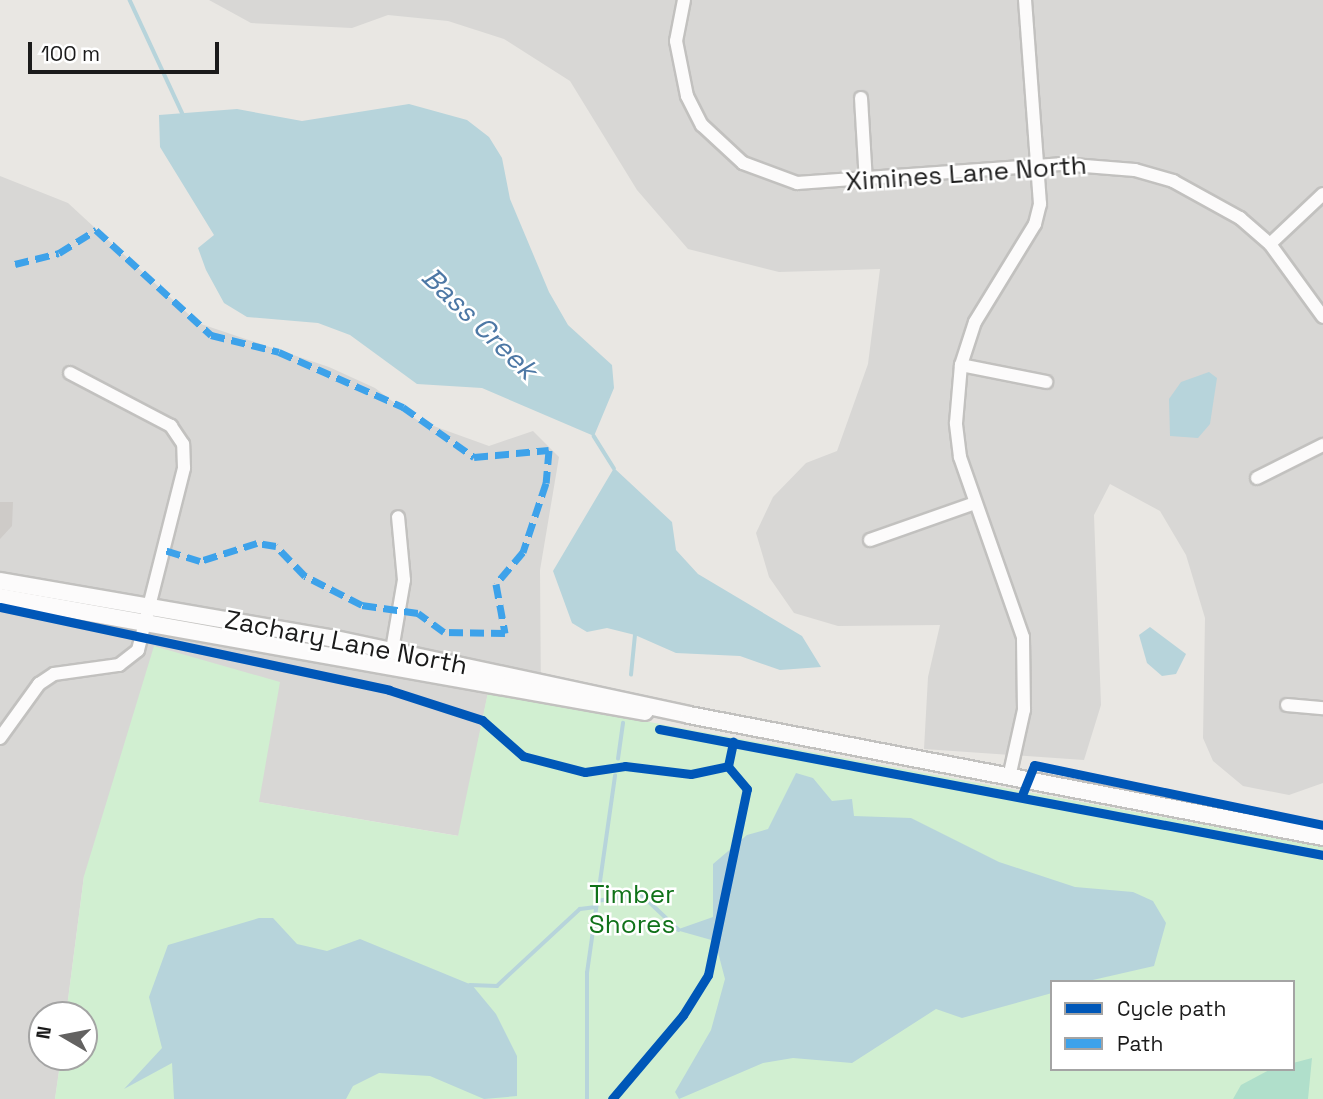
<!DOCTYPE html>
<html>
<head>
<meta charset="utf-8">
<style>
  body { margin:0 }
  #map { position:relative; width:1323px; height:1099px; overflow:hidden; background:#e9e7e3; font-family:"Space Grotesk",sans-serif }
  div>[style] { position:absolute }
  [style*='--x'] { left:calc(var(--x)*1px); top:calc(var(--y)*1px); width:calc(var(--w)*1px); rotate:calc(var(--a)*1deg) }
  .residential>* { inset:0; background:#d8d7d5 }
  .park>* { inset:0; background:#d1efd1 }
  .pitch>* { inset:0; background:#b0dfcb }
  .water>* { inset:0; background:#b7d4db }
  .stream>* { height:3.5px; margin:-1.75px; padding:0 1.75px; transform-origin:1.75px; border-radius:1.75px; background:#b7d4db }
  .building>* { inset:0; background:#cecbc8 }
  .roads { filter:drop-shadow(2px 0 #c2c1bf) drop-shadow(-2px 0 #c2c1bf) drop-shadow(0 2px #c2c1bf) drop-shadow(0 -2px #c2c1bf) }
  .minor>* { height:12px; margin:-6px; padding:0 6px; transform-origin:6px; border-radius:6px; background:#fcfbfb }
  .tertiary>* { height:16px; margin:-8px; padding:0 8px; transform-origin:8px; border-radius:8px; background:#fcfbfb }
  .quiet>* { height:7px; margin-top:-3.5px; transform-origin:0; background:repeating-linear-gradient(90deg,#3da2ea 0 14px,transparent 0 21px) }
  .cycleway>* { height:9px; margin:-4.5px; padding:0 4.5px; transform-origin:4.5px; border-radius:4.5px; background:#0057b8 }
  span { translate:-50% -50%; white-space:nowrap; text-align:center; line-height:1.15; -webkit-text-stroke:5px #fff; paint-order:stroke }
  .street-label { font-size:26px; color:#1b1b1b }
  .park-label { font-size:26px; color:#107219 }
  .water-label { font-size:28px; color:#4d78a5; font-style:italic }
  .legend { position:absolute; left:1050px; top:980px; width:245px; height:91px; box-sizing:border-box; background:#fff; border:2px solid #a4a4a4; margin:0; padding:9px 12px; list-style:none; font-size:21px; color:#1b1b1b }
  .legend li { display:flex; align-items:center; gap:14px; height:35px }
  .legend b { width:35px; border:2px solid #a4a4a4 }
  .north { position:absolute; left:28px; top:1001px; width:70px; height:70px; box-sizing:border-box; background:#fff; border:2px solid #a4a4a4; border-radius:50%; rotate:280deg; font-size:19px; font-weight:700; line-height:28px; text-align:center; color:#1b1b1b }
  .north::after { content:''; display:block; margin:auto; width:24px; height:32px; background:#636261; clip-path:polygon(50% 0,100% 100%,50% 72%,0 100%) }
  .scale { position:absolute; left:28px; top:42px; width:191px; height:32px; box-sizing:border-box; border:4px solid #1b1b1b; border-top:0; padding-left:9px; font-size:21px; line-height:24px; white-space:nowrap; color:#1b1b1b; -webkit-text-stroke:5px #fff; paint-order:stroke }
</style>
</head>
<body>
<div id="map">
  <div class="residential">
    <div style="clip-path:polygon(209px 0,1323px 0,1323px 783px,1289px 795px,1243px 786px,1213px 761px,1203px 738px,1205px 618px,1186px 555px,1160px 511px,1110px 484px,1094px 515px,1101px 705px,1084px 760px,924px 749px,928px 677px,940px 625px,838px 626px,794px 613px,769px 577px,756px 533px,773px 497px,806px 463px,837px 451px,868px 364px,880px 269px,779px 272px,688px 249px,637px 190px,570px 81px,504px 39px,448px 21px,388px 15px,352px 28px,251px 23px)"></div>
    <div style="clip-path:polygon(0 176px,68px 203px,198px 323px,329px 367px,375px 388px,417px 420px,489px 446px,533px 431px,559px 457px,540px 570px,541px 701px,488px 693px,459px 836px,259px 802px,84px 876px,66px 1015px,42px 1015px,42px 1057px,61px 1057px,55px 1099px,0 1099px)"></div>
  </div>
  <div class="park">
    <div style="clip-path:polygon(evenodd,154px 646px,280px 682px,259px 802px,458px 836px,488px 692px,1323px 847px,1323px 1099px,55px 1099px,61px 1057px,84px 1057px,84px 1015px,66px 1015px,84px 876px,154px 646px,1052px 982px,1293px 982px,1293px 1069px,1052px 1069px,1052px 982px)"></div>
  </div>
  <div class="pitch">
    <div style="clip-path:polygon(1312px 1058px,1308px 1099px,1233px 1099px,1241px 1085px,1271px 1069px,1293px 1069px,1293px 1063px)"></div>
  </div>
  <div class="water">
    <div style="clip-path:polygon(409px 104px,467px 120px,489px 137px,502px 158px,510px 199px,549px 292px,568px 325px,612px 365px,614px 388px,594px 436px,482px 388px,417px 384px,350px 335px,318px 323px,247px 317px,224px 303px,206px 270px,198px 248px,214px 235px,160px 147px,159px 115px,237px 109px,302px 121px)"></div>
    <div style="clip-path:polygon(1209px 372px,1217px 378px,1210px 424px,1198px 438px,1170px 436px,1169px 399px,1181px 382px)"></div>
    <div style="clip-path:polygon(614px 468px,672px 522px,676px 550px,698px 574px,802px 636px,821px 667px,780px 670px,740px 656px,676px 653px,635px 635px,607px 628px,587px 632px,572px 623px,553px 571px)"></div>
    <div style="clip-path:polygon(1150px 627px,1186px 654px,1176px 674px,1162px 676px,1147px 663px,1139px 635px)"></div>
    <div style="clip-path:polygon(796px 773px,813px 778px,832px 801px,852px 799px,854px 816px,911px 818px,999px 862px,1075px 887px,1133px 892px,1153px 901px,1166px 923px,1154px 966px,1084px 982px,1052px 982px,1052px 993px,962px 1018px,936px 1009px,852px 1063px,793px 1058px,763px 1063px,679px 1099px,675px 1092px,711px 1030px,725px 979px,715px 941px,676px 930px,713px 917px,713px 864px,747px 835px,768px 829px)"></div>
    <div style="clip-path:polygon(259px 918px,273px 918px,297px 944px,327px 951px,360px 939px,472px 985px,496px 1014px,517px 1056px,517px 1096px,484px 1099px,430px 1076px,379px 1073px,353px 1086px,346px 1099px,174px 1099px,172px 1063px,124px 1089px,162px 1048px,149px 997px,168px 945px)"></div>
  </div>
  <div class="stream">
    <div style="--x:130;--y:0;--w:126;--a:65.1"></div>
    <div style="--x:594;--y:436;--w:38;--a:58"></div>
    <div style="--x:631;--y:675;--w:40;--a:-84.3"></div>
    <div style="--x:618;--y:759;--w:36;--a:-82"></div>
    <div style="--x:597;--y:901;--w:45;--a:-9"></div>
    <div style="--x:641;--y:894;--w:52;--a:43.5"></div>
    <div style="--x:470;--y:985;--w:27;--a:2"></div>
    <div style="--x:497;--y:986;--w:113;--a:-42.9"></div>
    <div style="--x:580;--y:909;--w:16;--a:-7"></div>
    <div style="--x:587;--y:1099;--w:126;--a:-90"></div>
    <div style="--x:587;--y:973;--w:199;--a:-81.9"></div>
  </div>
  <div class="building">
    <div style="clip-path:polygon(0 502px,13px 502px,12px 526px,0 539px)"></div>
  </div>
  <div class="roads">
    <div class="minor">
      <div style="--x:684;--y:0;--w:42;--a:101"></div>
      <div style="--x:676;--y:41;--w:56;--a:78.7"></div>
      <div style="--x:687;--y:96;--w:33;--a:63"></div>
      <div style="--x:702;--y:125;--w:56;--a:42.8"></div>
      <div style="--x:743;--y:163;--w:58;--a:20.3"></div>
      <div style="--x:797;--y:183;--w:264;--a:-4.1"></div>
      <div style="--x:1060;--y:164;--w:75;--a:4.6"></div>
      <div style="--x:1135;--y:170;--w:40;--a:16"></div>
      <div style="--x:1173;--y:181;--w:77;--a:28.9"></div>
      <div style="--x:1240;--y:218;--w:40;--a:41"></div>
      <div style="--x:1270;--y:244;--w:90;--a:54"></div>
      <div style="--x:861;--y:98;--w:83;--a:86.6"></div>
      <div style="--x:1270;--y:244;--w:73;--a:-43.3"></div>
      <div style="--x:961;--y:365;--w:87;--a:11.3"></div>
      <div style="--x:1257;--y:478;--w:74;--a:-26.6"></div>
      <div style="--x:870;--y:540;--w:111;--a:-19.4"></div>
      <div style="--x:392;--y:650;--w:71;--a:-80.3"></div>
      <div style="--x:404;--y:580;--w:63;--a:-95.4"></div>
      <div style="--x:1287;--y:705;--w:36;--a:5"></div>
      <div style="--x:0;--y:738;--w:67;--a:-54.2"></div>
      <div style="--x:39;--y:684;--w:18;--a:-34"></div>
      <div style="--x:54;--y:674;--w:66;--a:-7.9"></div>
      <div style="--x:119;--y:665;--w:24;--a:-38"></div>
      <div style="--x:138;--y:650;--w:188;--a:-75.8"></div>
      <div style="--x:184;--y:468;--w:24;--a:-92"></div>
      <div style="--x:183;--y:444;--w:22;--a:-124"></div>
      <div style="--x:171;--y:426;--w:114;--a:-152.3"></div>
      <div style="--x:1010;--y:773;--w:65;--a:-77.5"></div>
      <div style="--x:1024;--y:710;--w:73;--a:-90.8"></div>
      <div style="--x:1023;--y:637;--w:191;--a:-109.3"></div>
      <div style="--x:960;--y:457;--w:34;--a:-97"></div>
      <div style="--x:956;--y:423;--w:58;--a:-85.1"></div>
      <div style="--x:961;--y:365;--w:45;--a:-72"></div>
      <div style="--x:975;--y:322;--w:115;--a:-58.5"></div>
      <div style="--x:1035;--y:224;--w:21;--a:-76"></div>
      <div style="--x:1040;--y:204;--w:205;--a:-94.2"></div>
    </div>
    <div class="tertiary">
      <div style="--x:0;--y:581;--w:336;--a:9.8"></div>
      <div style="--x:331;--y:638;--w:366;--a:12.1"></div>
      <div style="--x:689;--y:715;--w:646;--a:10.89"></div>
      <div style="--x:0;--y:597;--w:655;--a:10.11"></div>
    </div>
  </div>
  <div class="quiet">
    <div style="--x:15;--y:264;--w:45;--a:-14"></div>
    <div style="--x:59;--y:253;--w:44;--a:-31.9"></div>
    <div style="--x:96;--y:230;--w:156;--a:42.4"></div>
    <div style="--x:211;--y:335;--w:70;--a:14"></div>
    <div style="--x:279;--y:352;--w:136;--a:23.9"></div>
    <div style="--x:403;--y:407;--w:87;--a:35.2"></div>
    <div style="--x:474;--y:457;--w:75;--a:-5.3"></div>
    <div style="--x:549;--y:450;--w:33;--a:95"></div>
    <div style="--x:546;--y:483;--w:73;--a:108.4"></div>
    <div style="--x:523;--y:552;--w:42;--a:130.2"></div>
    <div style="--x:496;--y:584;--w:50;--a:79.6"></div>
    <div style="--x:505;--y:633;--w:61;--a:-179.1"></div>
    <div style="--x:444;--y:632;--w:32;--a:-144"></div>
    <div style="--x:418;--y:613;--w:57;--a:-171.9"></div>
    <div style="--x:362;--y:605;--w:64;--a:-153"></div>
    <div style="--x:305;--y:576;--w:42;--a:-134"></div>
    <div style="--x:276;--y:546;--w:19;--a:-171"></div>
    <div style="--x:257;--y:543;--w:60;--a:162.5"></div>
    <div style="--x:200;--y:561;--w:41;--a:-162.9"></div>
  </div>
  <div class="cycleway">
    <div style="--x:0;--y:607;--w:398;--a:12"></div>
    <div style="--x:389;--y:690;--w:98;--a:17.9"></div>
    <div style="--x:482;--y:720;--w:55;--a:41.3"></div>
    <div style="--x:523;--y:756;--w:64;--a:14.5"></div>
    <div style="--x:585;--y:772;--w:40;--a:-8.5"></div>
    <div style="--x:625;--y:766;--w:66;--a:6.9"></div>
    <div style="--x:691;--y:774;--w:38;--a:-12"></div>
    <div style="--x:728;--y:766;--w:25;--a:-78"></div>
    <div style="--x:659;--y:729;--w:676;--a:10.74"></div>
    <div style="--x:1022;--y:795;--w:32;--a:-68"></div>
    <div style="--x:1034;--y:765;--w:295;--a:11.7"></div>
    <div style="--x:612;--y:1099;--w:110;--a:-49.8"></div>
    <div style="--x:683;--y:1015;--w:47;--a:-58"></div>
    <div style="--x:708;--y:975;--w:190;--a:-78.2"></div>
    <div style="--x:747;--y:789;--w:30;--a:-130"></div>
  </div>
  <div class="street-label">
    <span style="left:966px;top:174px;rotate:-4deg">Ximines Lane North</span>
    <span style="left:346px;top:643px;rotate:11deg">Zachary Lane North</span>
  </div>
  <div class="park-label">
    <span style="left:632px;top:910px">Timber<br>Shores</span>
  </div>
  <div class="water-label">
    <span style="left:480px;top:323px;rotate:44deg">Bass Creek</span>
  </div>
  <ul class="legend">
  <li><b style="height:9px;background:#0057b8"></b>Cycle path</li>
  <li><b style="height:9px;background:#3da2ea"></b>Path</li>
  </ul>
  <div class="north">N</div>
  <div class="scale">100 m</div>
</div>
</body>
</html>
